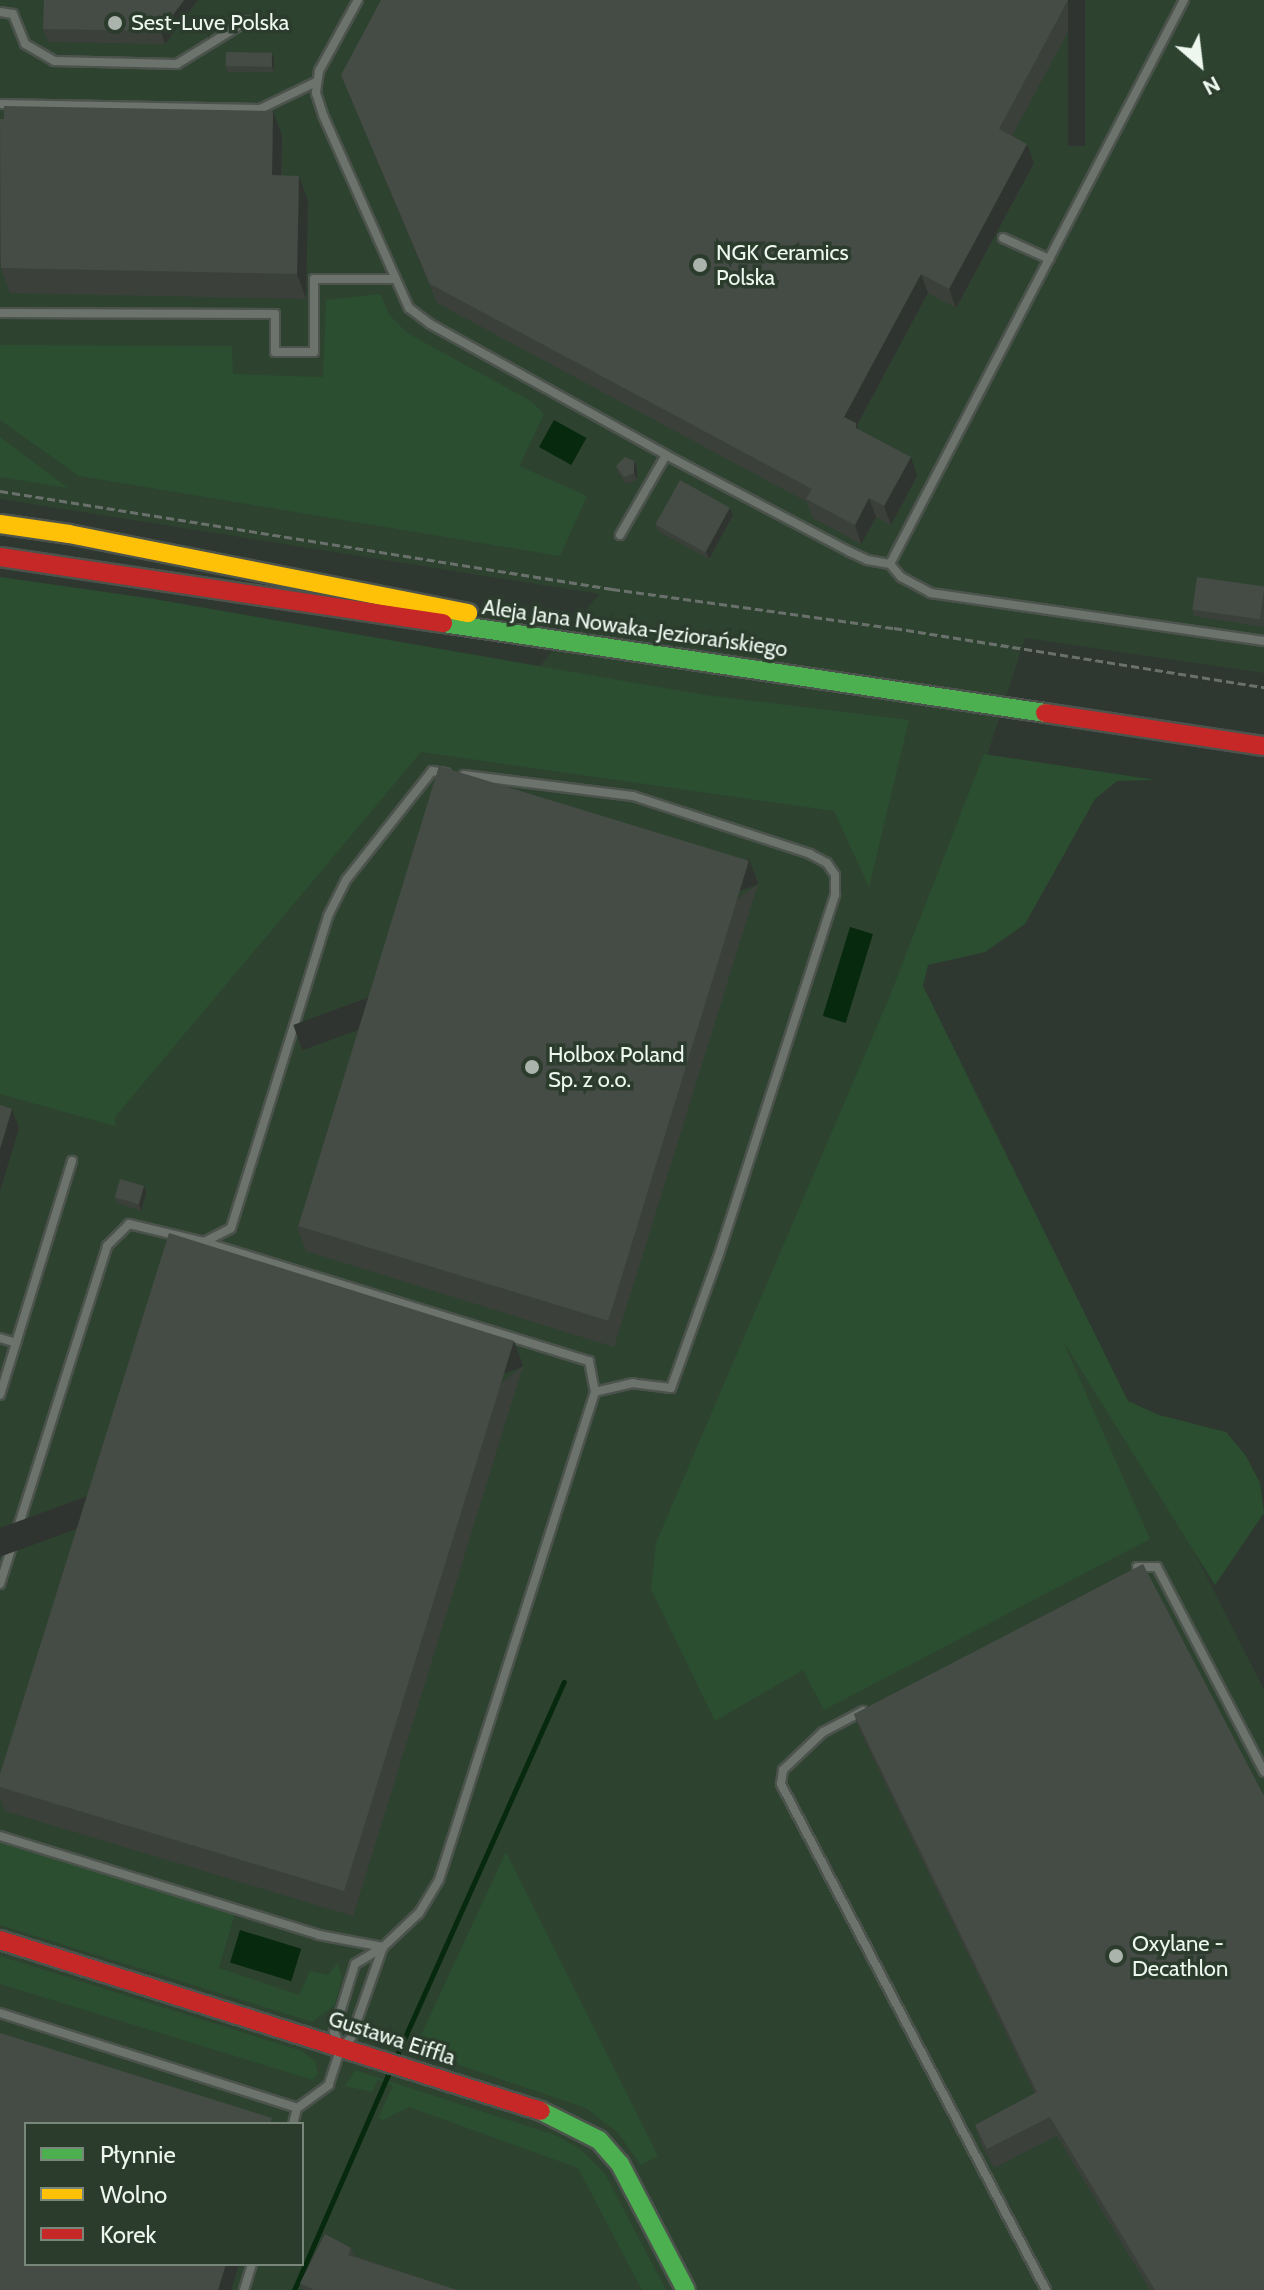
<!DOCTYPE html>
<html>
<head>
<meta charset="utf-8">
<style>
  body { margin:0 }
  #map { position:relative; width:1264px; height:2290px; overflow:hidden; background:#2f3830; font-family:Cabin,sans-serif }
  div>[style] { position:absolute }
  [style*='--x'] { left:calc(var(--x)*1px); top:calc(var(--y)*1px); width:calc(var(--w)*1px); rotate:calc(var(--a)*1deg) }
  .built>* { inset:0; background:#2e4230 }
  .green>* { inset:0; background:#2a4e2f }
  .water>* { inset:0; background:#07290e; transform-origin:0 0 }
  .stream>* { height:5px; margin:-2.5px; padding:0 2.5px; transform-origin:2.5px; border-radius:2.5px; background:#07290e }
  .path>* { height:3px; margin-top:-1.5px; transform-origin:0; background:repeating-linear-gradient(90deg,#6a706b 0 8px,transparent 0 12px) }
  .roads { filter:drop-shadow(2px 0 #4b534c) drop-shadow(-2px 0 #4b534c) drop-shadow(0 2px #4b534c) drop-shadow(0 -2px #4b534c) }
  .lane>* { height:8px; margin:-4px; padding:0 4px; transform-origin:4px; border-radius:4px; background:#6b736c }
  .fast>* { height:18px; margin:-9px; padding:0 9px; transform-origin:9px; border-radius:9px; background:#4caf50 }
  .slow>* { height:18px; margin:-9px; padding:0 9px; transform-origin:9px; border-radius:9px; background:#ffc107 }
  .jam>* { height:18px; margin:-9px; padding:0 9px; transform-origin:9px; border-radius:9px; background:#c62828 }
  .wall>* { inset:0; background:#3b403b }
  .shaded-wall>* { inset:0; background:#303430; transform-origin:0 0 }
  .building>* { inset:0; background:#454b45; transform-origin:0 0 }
  .dots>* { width:22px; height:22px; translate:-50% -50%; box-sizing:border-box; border:4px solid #2b3c2d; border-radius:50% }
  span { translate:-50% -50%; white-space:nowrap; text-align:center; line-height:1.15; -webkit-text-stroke:7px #2b3c2d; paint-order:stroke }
  .poi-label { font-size:22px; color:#edf7ee }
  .left { translate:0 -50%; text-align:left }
  .street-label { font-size:22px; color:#edf7ee }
  .legend { position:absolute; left:24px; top:2122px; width:280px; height:144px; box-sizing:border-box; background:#2b3c2d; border:2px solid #79877a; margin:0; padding:10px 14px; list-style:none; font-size:24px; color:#edf7ee }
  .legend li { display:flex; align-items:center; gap:16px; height:40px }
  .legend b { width:40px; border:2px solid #79877a }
  .north { position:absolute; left:1160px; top:24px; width:80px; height:80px; -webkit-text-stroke:6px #2b3c2d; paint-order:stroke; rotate:152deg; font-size:22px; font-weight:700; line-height:32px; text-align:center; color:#edf7ee }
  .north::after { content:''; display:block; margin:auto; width:28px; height:36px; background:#edf7ee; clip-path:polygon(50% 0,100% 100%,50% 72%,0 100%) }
</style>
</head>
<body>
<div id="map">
  <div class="built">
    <div style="clip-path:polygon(evenodd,0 0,1264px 0,1264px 673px,1025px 638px,911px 991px,1264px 1690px,1264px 2290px,0 2290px,0 1083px,421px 752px,540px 666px,599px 594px,0 499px,0 0,26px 2124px,302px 2124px,302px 2264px,26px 2264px,26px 2124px)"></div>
  </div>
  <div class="green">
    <div style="clip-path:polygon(380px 294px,390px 316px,407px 333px,531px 401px,544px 414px,519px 466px,587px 496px,560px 556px,79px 476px,0 420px,0 345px,232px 346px,233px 374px,323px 377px,326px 300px)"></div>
    <div style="clip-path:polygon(0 437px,68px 488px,0 477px)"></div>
    <div style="clip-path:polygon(0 577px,154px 599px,705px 695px,909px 720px,869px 887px,834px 811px,421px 752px,115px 1117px,115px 1126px,0 1094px)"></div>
    <div style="clip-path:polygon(984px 754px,1156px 780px,1117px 781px,1095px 799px,1025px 924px,985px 952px,928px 965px,923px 986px,1128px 1401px,1159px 1415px,1226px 1432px,1246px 1456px,1260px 1483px,1264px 1513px,1215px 1585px,1063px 1341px,1150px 1539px,824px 1710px,803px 1670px,715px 1721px,651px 1589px,656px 1543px,889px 998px)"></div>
    <div style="clip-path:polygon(0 1841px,235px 1913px,219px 1968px,299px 1995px,310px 1971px,328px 1975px,338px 1963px,342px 1978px,335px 2005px,312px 2022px,0 1925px)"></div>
    <div style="clip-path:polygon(506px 1852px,658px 2156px,641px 2165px,618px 2133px,586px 2108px,414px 2050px)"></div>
    <div style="clip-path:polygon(0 1956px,302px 2051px,315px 2061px,318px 2073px,313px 2080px,0 1984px)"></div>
    <div style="clip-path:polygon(355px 2070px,555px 2135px,579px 2148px,605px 2174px,666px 2290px,642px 2290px,578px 2168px,409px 2107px,383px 2120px,378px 2118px,393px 2086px,378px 2080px,372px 2092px,345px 2086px)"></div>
  </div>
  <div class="water">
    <div style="left:554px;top:420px;width:37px;height:31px;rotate:29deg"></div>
    <div style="left:850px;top:927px;width:24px;height:93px;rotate:17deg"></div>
    <div style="left:240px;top:1930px;width:64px;height:34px;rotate:17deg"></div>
  </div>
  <div class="stream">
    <div style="--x:396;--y:2057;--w:411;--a:-65.9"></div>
    <div style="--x:294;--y:2290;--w:240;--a:-66.4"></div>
  </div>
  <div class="path">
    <div style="--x:0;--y:491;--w:620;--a:9.1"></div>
    <div style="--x:612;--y:589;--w:285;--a:7.9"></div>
    <div style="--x:894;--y:628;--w:375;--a:9.1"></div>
  </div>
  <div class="roads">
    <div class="lane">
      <div style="--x:358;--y:0;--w:81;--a:118.8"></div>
      <div style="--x:319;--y:71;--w:22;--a:98"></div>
      <div style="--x:316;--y:93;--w:23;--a:72"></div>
      <div style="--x:323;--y:115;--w:211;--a:66"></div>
      <div style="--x:409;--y:308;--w:26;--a:37"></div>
      <div style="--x:430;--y:324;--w:270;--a:29"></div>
      <div style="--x:666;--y:455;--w:206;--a:27.8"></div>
      <div style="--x:848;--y:551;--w:21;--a:25"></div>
      <div style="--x:867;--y:560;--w:23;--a:10"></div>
      <div style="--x:890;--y:564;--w:636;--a:-62.47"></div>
      <div style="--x:0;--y:12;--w:13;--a:9"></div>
      <div style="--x:13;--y:14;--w:32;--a:68"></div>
      <div style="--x:25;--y:44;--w:34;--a:30"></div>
      <div style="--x:55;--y:61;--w:122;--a:1.4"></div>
      <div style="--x:177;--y:64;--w:82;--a:-31.6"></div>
      <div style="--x:0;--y:104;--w:260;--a:1.1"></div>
      <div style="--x:260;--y:109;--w:62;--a:-25.7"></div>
      <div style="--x:1003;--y:238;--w:51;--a:24.5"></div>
      <div style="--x:0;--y:313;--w:275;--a:0.2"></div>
      <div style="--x:275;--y:314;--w:38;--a:90"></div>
      <div style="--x:275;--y:352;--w:39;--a:0"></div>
      <div style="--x:314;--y:352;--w:73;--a:-90"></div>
      <div style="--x:314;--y:279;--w:80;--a:0"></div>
      <div style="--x:620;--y:535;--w:92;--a:-60.1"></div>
      <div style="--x:890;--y:564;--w:17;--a:50"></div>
      <div style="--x:901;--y:577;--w:34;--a:28"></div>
      <div style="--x:931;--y:593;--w:336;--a:8.2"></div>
      <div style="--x:464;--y:775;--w:170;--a:7.1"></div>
      <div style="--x:633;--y:796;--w:186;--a:18.1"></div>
      <div style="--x:810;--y:854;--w:19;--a:28"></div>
      <div style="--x:827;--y:863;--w:14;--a:56"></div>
      <div style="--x:835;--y:875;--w:20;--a:90"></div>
      <div style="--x:835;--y:895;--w:380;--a:107.9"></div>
      <div style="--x:718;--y:1257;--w:139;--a:109.7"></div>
      <div style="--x:671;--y:1388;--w:38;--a:-173"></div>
      <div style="--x:633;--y:1383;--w:39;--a:167"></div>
      <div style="--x:204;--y:1242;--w:403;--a:17.2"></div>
      <div style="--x:589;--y:1361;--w:32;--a:79"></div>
      <div style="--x:595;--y:1392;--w:512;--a:107.73"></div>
      <div style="--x:439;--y:1880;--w:39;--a:121"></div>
      <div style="--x:419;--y:1913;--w:50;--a:136.6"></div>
      <div style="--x:383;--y:1947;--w:96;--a:109.4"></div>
      <div style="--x:351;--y:2038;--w:13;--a:138"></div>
      <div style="--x:341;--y:2047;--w:40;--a:108"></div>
      <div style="--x:329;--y:2085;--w:39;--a:144"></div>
      <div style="--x:297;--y:2108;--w:16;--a:104"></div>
      <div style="--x:0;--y:1338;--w:17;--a:17"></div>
      <div style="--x:0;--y:1395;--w:245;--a:-72.9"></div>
      <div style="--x:1137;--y:1567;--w:20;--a:0"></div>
      <div style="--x:1157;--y:1567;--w:231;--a:62.4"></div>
      <div style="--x:0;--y:1584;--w:355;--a:-72.4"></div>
      <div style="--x:107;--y:1246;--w:31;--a:-45"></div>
      <div style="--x:129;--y:1224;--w:77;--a:13.5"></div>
      <div style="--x:204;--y:1242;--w:30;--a:-27"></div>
      <div style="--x:231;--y:1228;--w:327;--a:-72.7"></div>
      <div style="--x:328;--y:916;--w:40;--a:-63.4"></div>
      <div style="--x:346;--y:880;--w:139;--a:-51.7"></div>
      <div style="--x:432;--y:771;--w:14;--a:8"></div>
      <div style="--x:863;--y:1711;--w:45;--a:152.3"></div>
      <div style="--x:823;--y:1732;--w:55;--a:136.5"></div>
      <div style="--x:783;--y:1770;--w:14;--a:98"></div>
      <div style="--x:781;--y:1784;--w:571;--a:62.36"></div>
      <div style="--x:0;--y:1836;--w:334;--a:17.2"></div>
      <div style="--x:319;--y:1935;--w:65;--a:10.6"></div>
      <div style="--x:0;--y:2013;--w:312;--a:17.7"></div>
      <div style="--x:337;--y:2039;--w:8;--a:-113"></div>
      <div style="--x:334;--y:2032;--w:71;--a:-72.8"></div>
      <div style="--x:355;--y:1964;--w:33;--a:-31"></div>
      <div style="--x:244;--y:2290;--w:27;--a:-73"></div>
    </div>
    <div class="fast">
      <div style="--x:443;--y:623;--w:609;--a:8.5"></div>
      <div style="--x:541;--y:2111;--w:65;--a:26.6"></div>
      <div style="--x:599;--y:2140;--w:32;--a:49"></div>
      <div style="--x:620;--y:2164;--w:142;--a:62.4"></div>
    </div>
    <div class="slow">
      <div style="--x:0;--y:524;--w:70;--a:8.2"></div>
      <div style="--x:69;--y:534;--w:407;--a:11.2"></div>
    </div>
    <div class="jam">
      <div style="--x:0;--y:557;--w:448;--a:8.5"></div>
      <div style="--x:1045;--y:713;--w:221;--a:8.6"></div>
      <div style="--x:0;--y:1940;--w:567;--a:17.54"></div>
    </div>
  </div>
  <div class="wall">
    <div style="clip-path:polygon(42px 0,198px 0,165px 44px,48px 42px,43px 29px,44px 1px)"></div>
    <div style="clip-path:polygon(1085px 0,1012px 136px,1034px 163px,995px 236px,956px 308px,928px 293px,857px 425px,859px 430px,917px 476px,891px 525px,876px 517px,861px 544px,813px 518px,807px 502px,437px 303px,341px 75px)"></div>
    <div style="clip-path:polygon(272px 53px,274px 59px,274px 72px,228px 72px,225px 66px)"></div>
    <div style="clip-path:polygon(0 119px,282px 136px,282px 175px,308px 201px,306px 299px,10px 293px,1px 268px,0 261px)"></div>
    <div style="clip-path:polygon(634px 461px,637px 467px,637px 480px,626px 484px,618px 472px,616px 466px)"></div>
    <div style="clip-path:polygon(733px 515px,709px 559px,658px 531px,655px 524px)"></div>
    <div style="clip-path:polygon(1264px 587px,1264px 627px,1194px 616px,1192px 610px)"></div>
    <div style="clip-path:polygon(758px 884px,614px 1347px,306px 1251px,297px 1226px)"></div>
    <div style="clip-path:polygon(146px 1193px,141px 1211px,117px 1203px,115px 1197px)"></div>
    <div style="clip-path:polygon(523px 1366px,353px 1916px,5px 1811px,0 1797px,0 1774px)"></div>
    <div style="clip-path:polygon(854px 1714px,1264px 2290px,1150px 2290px,1057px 2136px,994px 2168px,981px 2144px,975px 2125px,1035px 2093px,861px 1733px)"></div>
    <div style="clip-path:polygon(351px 2248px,354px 2256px,457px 2290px,302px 2290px,300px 2283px)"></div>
  </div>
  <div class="shaded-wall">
    <div style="clip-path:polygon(184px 0,198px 0,165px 44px,161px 31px)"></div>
    <div style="left:1068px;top:0;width:17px;height:146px"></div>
    <div style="clip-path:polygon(272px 53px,274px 59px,274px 72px,272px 66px)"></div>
    <div style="clip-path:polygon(273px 111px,282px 136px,281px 200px,272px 175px)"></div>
    <div style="clip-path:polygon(1027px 144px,1034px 163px,956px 308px,949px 289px)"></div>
    <div style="clip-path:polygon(299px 176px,308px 201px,306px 299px,297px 274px)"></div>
    <div style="clip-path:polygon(921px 274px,928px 293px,857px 425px,863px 442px,844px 417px)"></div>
    <div style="clip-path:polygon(911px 457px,917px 476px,891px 525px,884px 506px)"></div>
    <div style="clip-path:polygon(634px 461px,637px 467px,637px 480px,634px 473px)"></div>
    <div style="clip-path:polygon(869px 498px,876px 517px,861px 544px,855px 525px)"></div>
    <div style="clip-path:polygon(730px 508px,733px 515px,709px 559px,706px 552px)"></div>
    <div style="left:749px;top:859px;width:27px;height:485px;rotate:70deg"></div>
    <div style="clip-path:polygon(12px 1109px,19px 1128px,0 1191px,0 1149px)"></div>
    <div style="clip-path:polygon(144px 1186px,146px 1193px,141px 1211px,139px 1204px)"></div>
    <div style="left:514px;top:1341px;width:27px;height:576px;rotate:70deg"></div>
    <div style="clip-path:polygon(226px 2264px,239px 2264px,231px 2290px,218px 2290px)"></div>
  </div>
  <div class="building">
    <div style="clip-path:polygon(44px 0,184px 0,161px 31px,43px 29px)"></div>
    <div style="clip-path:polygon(381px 0,1068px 0,999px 129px,1027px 144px,988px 217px,949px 289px,921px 274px,844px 417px,856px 423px,856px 428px,911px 457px,884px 506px,869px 498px,855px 525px,806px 499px,812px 489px,430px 284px,341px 75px)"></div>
    <div style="left:226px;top:52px;width:46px;height:14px;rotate:1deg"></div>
    <div style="clip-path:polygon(4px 106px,273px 111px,272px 175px,299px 176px,297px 274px,1px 268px,0 119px,4px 119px)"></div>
    <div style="clip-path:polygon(625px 457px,634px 461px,634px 473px,624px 477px,616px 466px)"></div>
    <div style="left:680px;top:480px;width:57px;height:51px;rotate:29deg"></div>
    <div style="left:1197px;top:577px;width:68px;height:33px;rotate:8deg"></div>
    <div style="left:439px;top:766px;width:324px;height:481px;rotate:17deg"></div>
    <div style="clip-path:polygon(0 1105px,12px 1109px,0 1149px)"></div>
    <div style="left:120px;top:1179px;width:25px;height:19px;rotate:16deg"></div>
    <div style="clip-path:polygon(169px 1233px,514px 1341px,344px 1891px,0 1787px,0 1774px)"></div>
    <div style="clip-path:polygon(1143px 1564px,1264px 1796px,1264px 2290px,1155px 2290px,1050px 2117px,987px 2149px,975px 2125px,1037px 2092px,854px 1714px)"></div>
    <div style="clip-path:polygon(0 2033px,272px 2118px,270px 2124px,26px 2124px,26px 2264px,226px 2264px,218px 2290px,0 2290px)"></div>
    <div style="clip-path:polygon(325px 2234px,351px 2248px,348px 2255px,457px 2290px,314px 2290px,300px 2283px)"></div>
  </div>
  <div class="dots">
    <div style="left:115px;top:23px;background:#aab4ac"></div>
    <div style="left:700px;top:265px;background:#aab4ac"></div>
    <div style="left:532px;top:1067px;background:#aab4ac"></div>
    <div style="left:1116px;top:1956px;background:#aab4ac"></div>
  </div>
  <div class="poi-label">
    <span class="left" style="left:131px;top:23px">Sest-Luve Polska</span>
    <span class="left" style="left:716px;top:265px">NGK Ceramics<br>Polska</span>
    <span class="left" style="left:548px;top:1067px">Holbox Poland<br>Sp. z o.o.</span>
    <span class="left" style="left:1132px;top:1956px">Oxylane -<br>Decathlon</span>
  </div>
  <div class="street-label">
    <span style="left:635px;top:628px;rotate:8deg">Aleja Jana Nowaka-Jeziorańskiego</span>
    <span style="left:392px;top:2038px;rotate:18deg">Gustawa Eiffla</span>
  </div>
  <ul class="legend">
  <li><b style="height:10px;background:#4caf50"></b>Płynnie</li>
  <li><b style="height:10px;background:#ffc107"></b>Wolno</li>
  <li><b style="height:10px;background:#c62828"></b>Korek</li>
  </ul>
  <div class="north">N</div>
</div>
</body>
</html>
